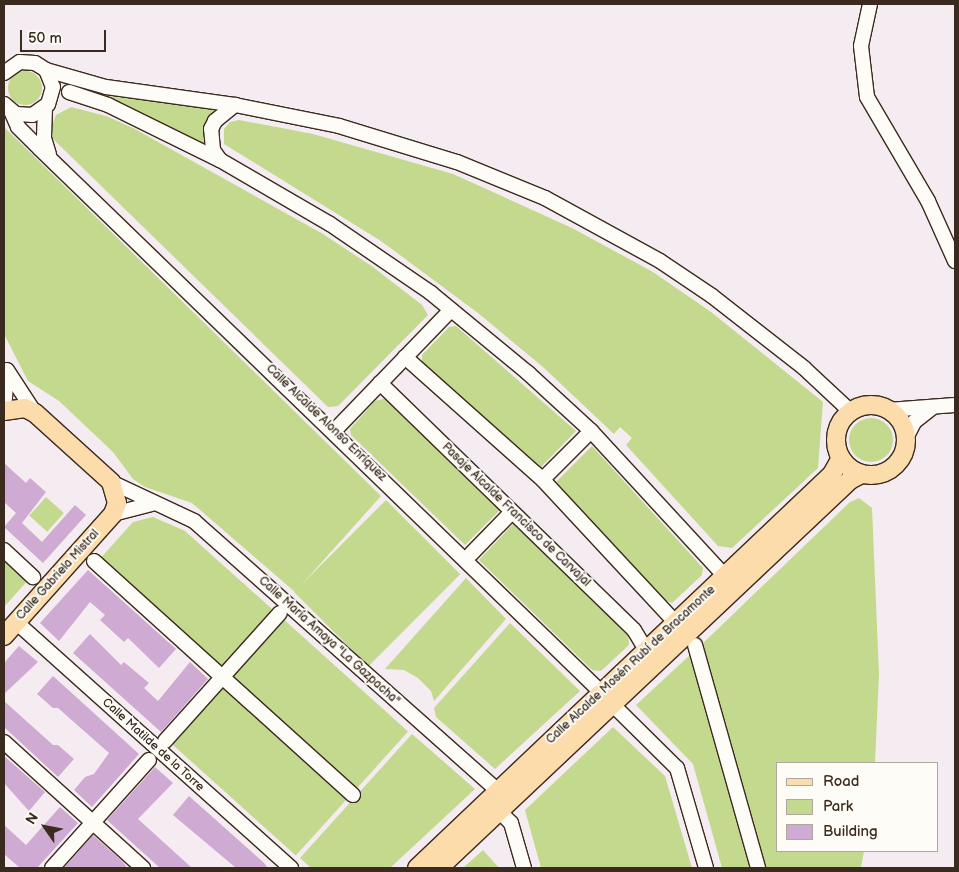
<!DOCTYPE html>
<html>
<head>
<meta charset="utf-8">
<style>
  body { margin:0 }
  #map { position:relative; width:959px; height:872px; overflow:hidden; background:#f4ecf0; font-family:"Balsamiq Sans",sans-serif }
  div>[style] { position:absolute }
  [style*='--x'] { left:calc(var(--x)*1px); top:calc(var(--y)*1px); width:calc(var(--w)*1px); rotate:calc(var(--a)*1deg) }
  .green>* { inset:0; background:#c3d98e; transform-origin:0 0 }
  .round { border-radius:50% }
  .building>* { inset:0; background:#cfaad3 }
  .roads { filter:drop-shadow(1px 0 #3b2a1e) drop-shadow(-1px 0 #3b2a1e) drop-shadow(0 1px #3b2a1e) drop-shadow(0 -1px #3b2a1e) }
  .minor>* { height:14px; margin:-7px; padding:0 7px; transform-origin:7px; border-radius:7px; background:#fdfcf7 }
  .major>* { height:18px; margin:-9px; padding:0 9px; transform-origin:9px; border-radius:9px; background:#fddcac }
  .major>.ring { margin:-9px; padding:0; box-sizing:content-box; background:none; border:18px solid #fddcac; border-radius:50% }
  span { translate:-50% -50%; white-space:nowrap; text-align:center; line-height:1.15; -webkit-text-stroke:4px #fdfcf7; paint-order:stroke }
  .street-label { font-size:12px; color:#3b2a1e }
  .frame { position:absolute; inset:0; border:5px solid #3b2a1e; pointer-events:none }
  .legend { position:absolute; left:776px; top:762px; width:162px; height:90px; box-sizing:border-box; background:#fdfcf7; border:1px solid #afa8a0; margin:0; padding:6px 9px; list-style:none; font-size:15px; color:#3b2a1e }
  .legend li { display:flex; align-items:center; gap:10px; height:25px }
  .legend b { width:25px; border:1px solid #afa8a0 }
  .north { position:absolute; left:20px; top:802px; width:50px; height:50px; -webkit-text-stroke:4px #fdfcf7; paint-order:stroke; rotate:303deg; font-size:14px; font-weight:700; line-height:20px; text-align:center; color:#3b2a1e }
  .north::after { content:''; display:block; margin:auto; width:18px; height:22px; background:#3b2a1e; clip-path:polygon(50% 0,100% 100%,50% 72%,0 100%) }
  .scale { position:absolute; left:20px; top:30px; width:86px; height:22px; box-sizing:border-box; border:2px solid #3b2a1e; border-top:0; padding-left:6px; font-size:15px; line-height:18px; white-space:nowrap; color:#3b2a1e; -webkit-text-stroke:4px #fdfcf7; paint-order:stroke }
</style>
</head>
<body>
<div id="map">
  <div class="green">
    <div class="round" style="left:8px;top:71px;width:34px;height:34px"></div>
    <div style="clip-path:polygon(99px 95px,220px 109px,212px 155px)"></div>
    <div style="clip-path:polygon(71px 107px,106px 116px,133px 128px,323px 234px,373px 267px,422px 305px,428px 315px,338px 406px,328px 407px,52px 138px,50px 131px,56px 115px)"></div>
    <div style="clip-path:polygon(239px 120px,313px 134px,453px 174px,572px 228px,653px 272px,711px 312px,823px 402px,818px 468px,732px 548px,718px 546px,626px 445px,632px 438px,620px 427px,614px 434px,543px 367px,478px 313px,381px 241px,224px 144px,224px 129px,230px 122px)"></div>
    <div style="clip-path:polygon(4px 127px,381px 496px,295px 592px,192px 503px,145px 487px,133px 479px,113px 452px,59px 401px,28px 381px,4px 334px)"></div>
    <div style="clip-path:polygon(456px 326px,576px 431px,541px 467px,422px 363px,422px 355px,449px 327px)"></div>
    <div style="clip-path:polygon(387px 398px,500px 510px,465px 545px,351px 435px,350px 429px,375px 401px)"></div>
    <div class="round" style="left:849px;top:418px;width:44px;height:44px"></div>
    <div style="clip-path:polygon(592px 446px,703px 568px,702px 575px,672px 603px,664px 600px,556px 482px)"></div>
    <div style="left:46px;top:497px;width:24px;height:25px;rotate:42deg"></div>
    <div style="clip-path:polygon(859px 498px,872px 508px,879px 674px,875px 763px,778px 763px,778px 851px,864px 851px,861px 868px,765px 868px,701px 645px,850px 502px)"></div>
    <div style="left:386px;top:500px;width:105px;height:130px;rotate:45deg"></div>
    <div style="clip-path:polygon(153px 517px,185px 531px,272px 609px,262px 621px,267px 625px,223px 673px,98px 561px,133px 522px)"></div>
    <div style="clip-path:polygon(514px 523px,628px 633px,629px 645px,601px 671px,592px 670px,479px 560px)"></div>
    <div style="clip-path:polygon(4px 554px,30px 578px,4px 607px)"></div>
    <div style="clip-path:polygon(466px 578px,506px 619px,434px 701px,431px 691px,418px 678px,404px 670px,385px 669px)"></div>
    <div style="left:281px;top:617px;width:171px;height:79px;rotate:42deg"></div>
    <div style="clip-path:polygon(510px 623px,580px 691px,495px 769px,436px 717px,434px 708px)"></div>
    <div style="clip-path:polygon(691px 654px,751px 868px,722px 868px,693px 764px,636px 705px)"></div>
    <div style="left:223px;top:681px;width:171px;height:81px;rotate:42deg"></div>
    <div style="clip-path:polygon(613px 727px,665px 776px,692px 868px,541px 868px,525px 810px)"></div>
    <div style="clip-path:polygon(412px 734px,475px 789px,390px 868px,311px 868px,300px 858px)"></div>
    <div style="clip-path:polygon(483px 850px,499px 868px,463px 868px)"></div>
  </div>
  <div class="building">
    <div style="clip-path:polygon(4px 463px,26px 483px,30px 478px,46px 492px,22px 523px,42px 542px,75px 505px,86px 515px,43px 563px,4px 527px,16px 513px,4px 502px)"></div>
    <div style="clip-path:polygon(88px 570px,176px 649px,159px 668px,128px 638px,124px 642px,100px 620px,105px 615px,90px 602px,59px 641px,40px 623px)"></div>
    <div style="clip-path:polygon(90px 634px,121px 665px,124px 662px,149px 683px,144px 688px,158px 701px,190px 662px,208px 679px,161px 732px,73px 653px)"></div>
    <div style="clip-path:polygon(19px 646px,38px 662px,4px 694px,4px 663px)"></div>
    <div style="clip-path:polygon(53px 676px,139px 754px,92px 807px,74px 790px,85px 777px,94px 774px,109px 753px,58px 708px,53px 708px,37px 694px)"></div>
    <div style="clip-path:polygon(4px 701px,53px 745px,58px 745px,74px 759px,58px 777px,4px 727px)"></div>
    <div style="clip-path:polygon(4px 756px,45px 792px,29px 811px,4px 783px)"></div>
    <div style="clip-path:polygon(155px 767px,173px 783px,138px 819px,192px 868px,160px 868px,107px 820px)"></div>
    <div style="clip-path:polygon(189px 796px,263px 862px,268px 868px,236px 868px,173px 815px)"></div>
    <div style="clip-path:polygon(60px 807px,78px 823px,37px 868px,20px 868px,4px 854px,4px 825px,26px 845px)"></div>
    <div style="clip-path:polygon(93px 835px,123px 862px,127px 868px,64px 868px)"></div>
  </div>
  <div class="roads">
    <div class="minor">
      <div style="--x:870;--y:4;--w:43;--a:102.1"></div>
      <div style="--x:861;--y:46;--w:51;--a:83.3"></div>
      <div style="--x:867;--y:97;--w:121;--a:59.6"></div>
      <div style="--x:928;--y:201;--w:66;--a:65.8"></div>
      <div style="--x:46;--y:70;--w:62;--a:15.8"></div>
      <div style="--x:106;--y:87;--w:130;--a:7.9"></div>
      <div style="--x:235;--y:105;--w:106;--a:11.4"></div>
      <div style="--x:339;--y:126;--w:123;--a:17"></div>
      <div style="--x:457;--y:162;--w:95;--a:22.2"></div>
      <div style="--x:545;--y:198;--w:131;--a:28.7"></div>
      <div style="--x:660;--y:261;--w:63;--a:33.9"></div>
      <div style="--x:712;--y:296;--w:117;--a:38"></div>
      <div style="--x:804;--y:368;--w:64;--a:43.1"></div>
      <div style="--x:4;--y:73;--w:19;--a:-35"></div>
      <div style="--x:20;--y:62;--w:15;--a:4"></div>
      <div style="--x:35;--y:63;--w:13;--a:32"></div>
      <div style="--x:46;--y:70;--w:18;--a:68"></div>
      <div style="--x:53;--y:87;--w:18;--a:106"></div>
      <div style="--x:48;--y:104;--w:19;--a:145"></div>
      <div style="--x:32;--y:115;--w:16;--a:-176"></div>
      <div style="--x:16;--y:114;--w:16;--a:-140"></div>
      <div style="--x:69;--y:92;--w:41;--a:18.4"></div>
      <div style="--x:108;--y:105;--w:125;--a:26.2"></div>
      <div style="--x:220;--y:160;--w:127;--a:30.2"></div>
      <div style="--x:330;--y:224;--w:122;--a:34.3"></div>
      <div style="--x:431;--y:293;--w:126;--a:39.5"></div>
      <div style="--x:528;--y:373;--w:86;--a:42.6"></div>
      <div style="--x:591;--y:431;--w:197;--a:47.3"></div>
      <div style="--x:45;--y:108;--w:30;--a:92"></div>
      <div style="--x:44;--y:138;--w:17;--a:73"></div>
      <div style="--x:11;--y:111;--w:17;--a:66"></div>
      <div style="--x:18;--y:127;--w:31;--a:45"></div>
      <div style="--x:40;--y:149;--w:782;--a:44.07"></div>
      <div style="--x:220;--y:160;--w:12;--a:-125"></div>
      <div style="--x:213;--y:150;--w:21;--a:-95"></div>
      <div style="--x:211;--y:129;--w:9;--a:-63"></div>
      <div style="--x:215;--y:121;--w:26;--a:-39"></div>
      <div style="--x:405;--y:357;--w:185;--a:41.7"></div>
      <div style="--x:543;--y:480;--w:195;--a:47.1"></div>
      <div style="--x:7;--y:370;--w:51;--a:56.9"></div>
      <div style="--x:380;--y:383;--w:354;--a:44.2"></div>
      <div style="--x:634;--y:630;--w:23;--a:59"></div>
      <div style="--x:4;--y:409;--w:38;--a:-85"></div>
      <div style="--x:888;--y:410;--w:67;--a:-4.3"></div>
      <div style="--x:334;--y:431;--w:168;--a:-46"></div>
      <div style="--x:906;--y:438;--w:18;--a:-63"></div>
      <div style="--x:914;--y:422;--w:23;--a:-38"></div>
      <div style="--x:546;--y:476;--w:55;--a:-45"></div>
      <div style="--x:111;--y:482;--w:92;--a:25.2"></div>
      <div style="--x:194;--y:521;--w:407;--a:41.6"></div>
      <div style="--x:113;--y:514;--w:40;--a:-14.4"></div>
      <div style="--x:4;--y:550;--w:40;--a:43"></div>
      <div style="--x:471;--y:554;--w:53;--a:-45.8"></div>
      <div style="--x:94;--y:561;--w:349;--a:42.1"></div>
      <div style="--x:16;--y:622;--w:369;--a:41.8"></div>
      <div style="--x:695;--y:645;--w:232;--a:74.2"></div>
      <div style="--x:612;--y:704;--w:91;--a:44.6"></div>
      <div style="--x:677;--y:768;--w:104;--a:73.8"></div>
      <div style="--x:165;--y:741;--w:172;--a:-48.1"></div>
      <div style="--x:4;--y:742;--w:188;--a:42.2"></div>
      <div style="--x:499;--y:811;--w:17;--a:45"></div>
      <div style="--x:511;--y:823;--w:47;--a:73.9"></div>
      <div style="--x:52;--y:868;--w:145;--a:-48.1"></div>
    </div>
    <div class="major">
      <div class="ring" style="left:836px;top:405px;width:52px;height:52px"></div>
      <div style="--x:4;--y:411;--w:21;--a:-8"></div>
      <div style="--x:25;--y:408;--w:11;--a:27"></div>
      <div style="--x:35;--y:413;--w:103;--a:42.2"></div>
      <div style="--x:111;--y:482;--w:22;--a:74"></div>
      <div style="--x:117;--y:503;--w:12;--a:110"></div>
      <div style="--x:113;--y:514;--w:164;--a:131.8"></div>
      <div style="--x:417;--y:868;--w:572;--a:-43.51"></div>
      <div style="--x:832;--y:474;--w:18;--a:-61"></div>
      <div style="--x:439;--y:868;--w:565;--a:-43.35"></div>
      <div style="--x:850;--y:480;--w:13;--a:-27"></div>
    </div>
  </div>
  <div class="street-label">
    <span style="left:326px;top:423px;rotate:44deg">Calle Alcalde Alonso Enríquez</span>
    <span style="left:516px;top:515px;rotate:44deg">Pasaje Alcalde Francisco de Carvajal</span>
    <span style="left:58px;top:575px;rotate:-48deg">Calle Gabriela Mistral</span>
    <span style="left:329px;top:641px;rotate:42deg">Calle María Amaya "La Gazpacha"</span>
    <span style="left:631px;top:665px;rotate:-43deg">Calle Alcalde Mosén Rubí de Bracamonte</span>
    <span style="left:153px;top:745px;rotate:42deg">Calle Matilde de la Torre</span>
  </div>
  <div class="frame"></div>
  <ul class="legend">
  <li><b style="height:6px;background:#fddcac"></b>Road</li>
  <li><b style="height:14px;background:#c3d98e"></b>Park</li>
  <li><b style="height:14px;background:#cfaad3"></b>Building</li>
  </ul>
  <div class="north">N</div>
  <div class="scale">50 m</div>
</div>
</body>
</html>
